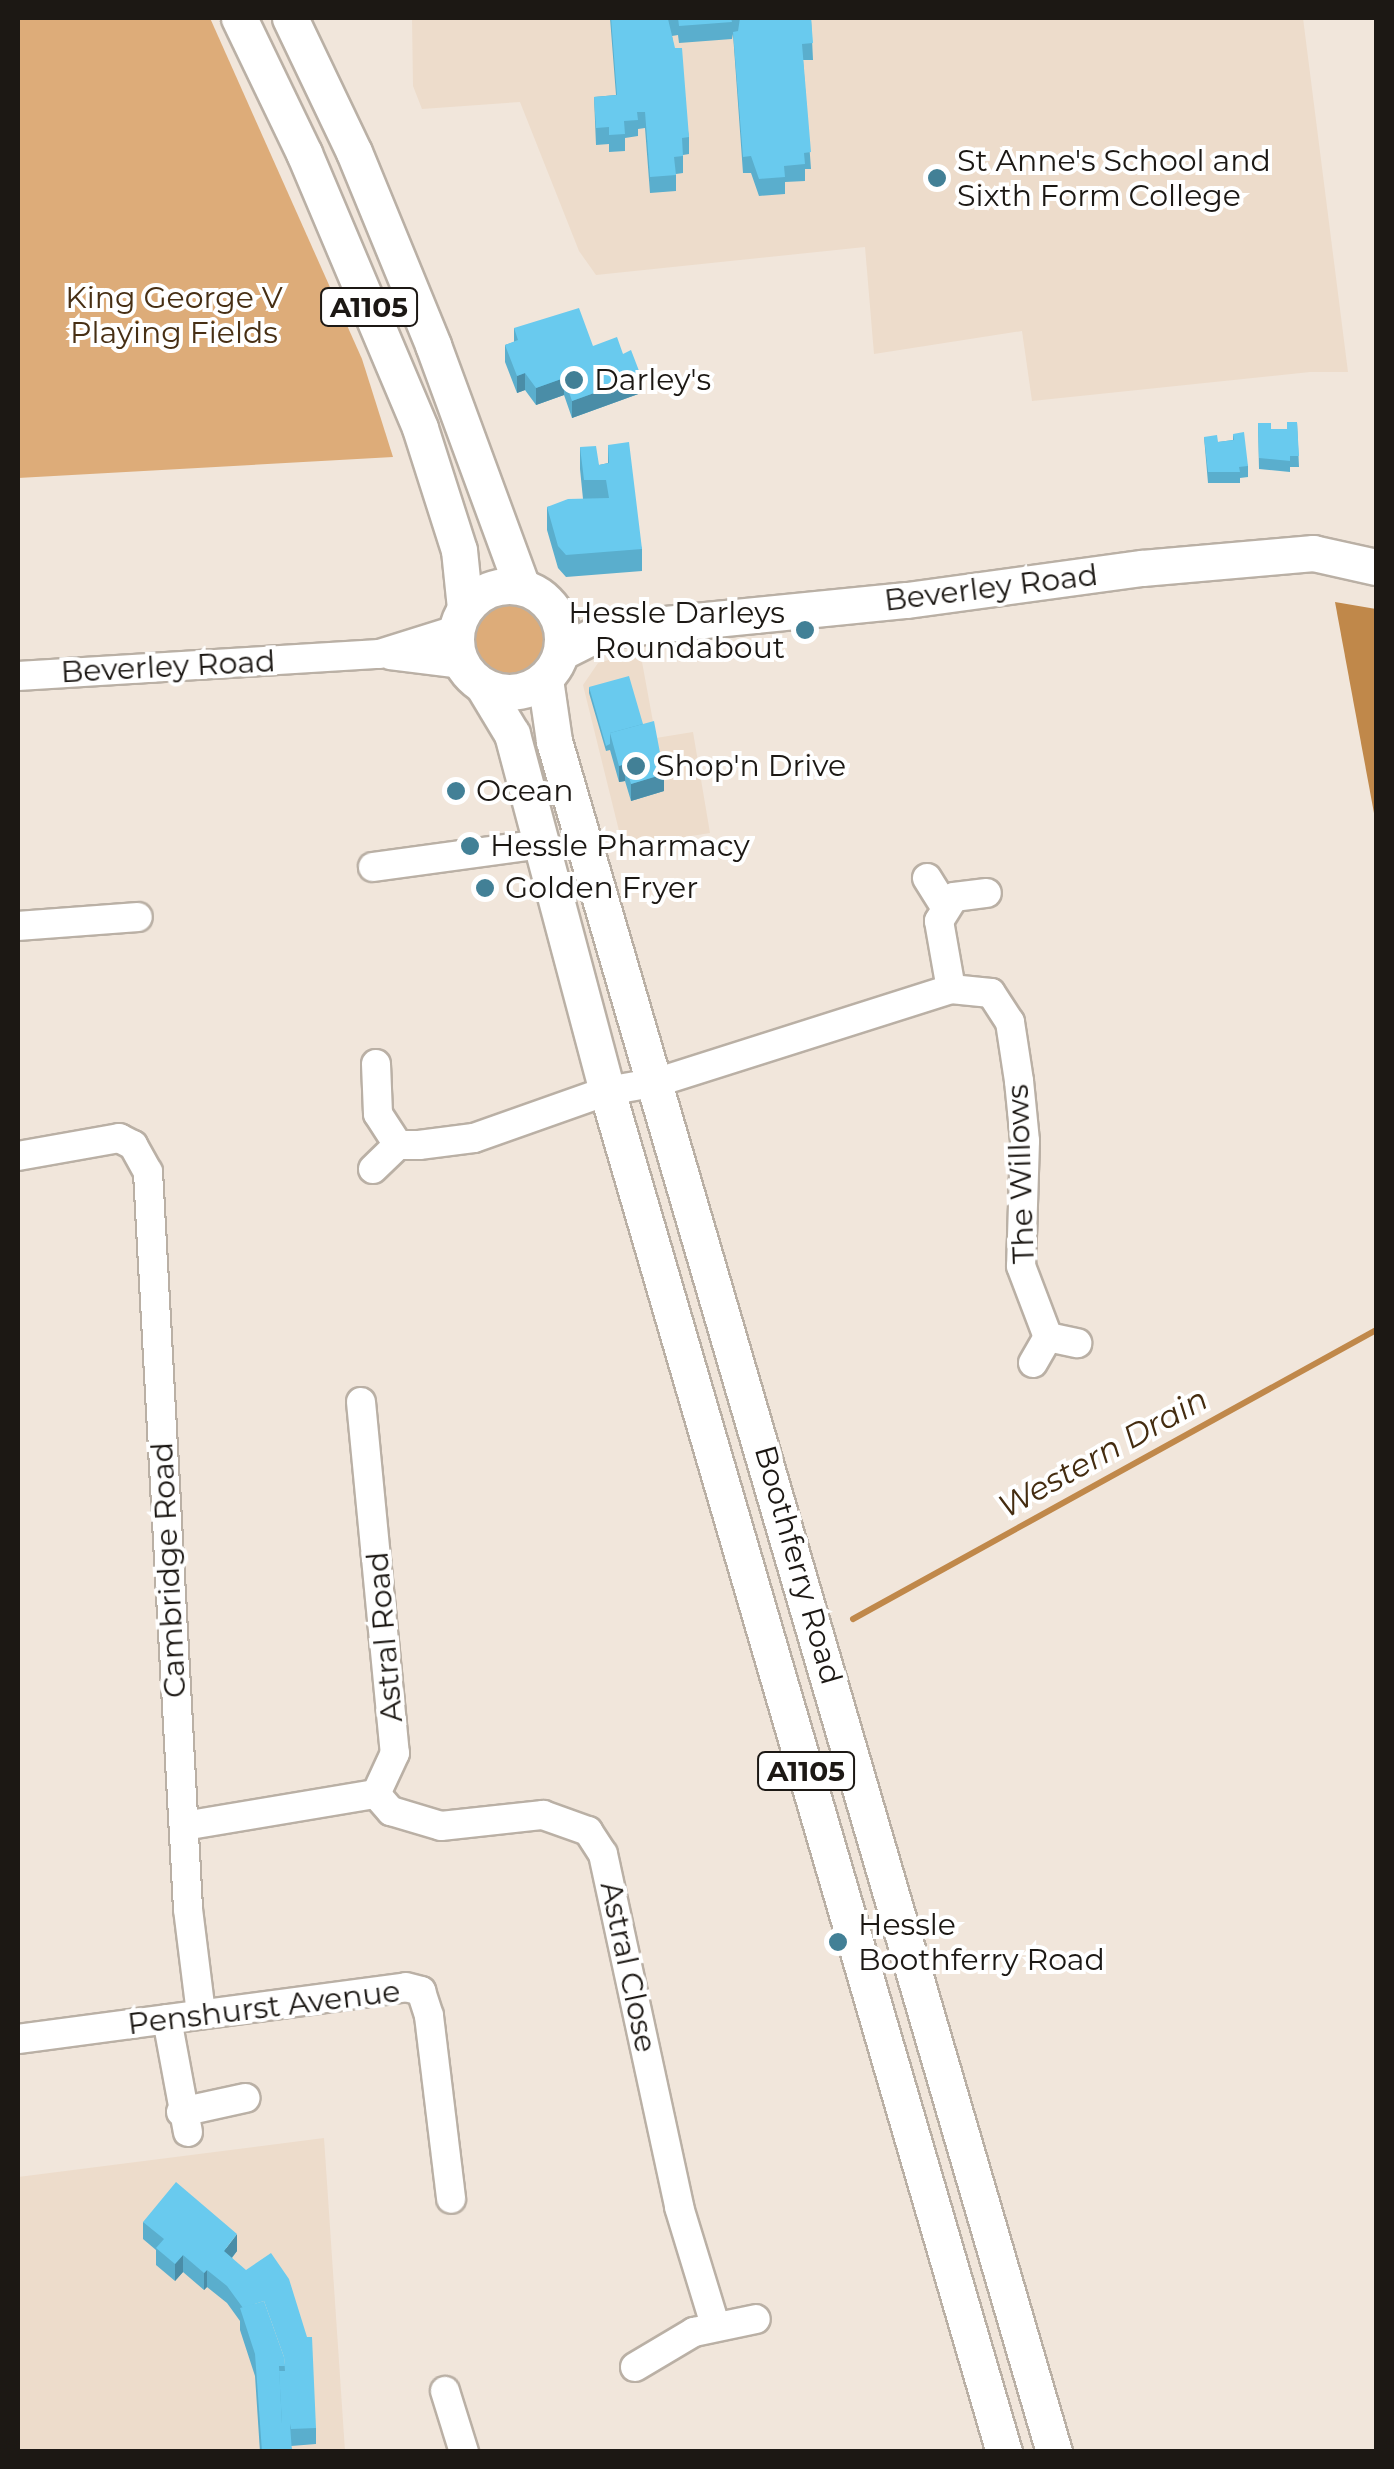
<!DOCTYPE html>
<html>
<head>
<meta charset="utf-8">
<style>
  body { margin:0 }
  #map { position:relative; width:1394px; height:2469px; overflow:hidden; background:#f1e6db; font-family:Montserrat,sans-serif }
  div>[style] { position:absolute }
  [style*='--x'] { left:calc(var(--x)*1px); top:calc(var(--y)*1px); width:calc(var(--w)*1px); rotate:calc(var(--a)*1deg) }
  .built>* { inset:0; background:#eddccb }
  .green>* { inset:0; background:#ddac79 }
  .round { border-radius:50% }
  .water>* { inset:0; background:#c0884a }
  .stream>* { height:6px; margin:-3px; padding:0 3px; transform-origin:3px; border-radius:3px; background:#c0884a }
  .roads { filter:drop-shadow(2px 0 #bab0a5) drop-shadow(-2px 0 #bab0a5) drop-shadow(0 2px #bab0a5) drop-shadow(0 -2px #bab0a5) }
  .minor>* { height:28px; margin:-14px; padding:0 14px; transform-origin:14px; border-radius:14px; background:#fff }
  .major>* { height:35px; margin:-17.5px; padding:0 17.5px; transform-origin:17.5px; border-radius:17.5px; background:#fff }
  .major>.ring { margin:-17.5px; padding:0; box-sizing:content-box; background:none; border:35px solid #fff; border-radius:50% }
  .wall>* { inset:0; background:#5aaecd }
  .shaded-wall>* { inset:0; background:#4a8da7 }
  .building>* { inset:0; background:#69caee }
  .dots>* { width:28px; height:28px; translate:-50% -50%; box-sizing:border-box; border:5px solid #fff; border-radius:50% }
  span { translate:-50% -50%; white-space:nowrap; text-align:center; line-height:1.15; -webkit-text-stroke:8px #fff; paint-order:stroke }
  .shield-label span { padding:2px 8px; background:#fff; border:2px solid; border-radius:8px; -webkit-text-stroke-width:0 }
  .shield-label { font-size:28px; color:#1c1814; font-weight:700 }
  .poi-label { font-size:30px; color:#1c1814 }
  .left { translate:0 -50%; text-align:left }
  .right { translate:-100% -50%; text-align:right }
  .park-label { font-size:30px; color:#472f14 }
  .street-label { font-size:30px; color:#1c1814 }
  .water-label { font-size:32px; color:#442c10; font-style:italic }
  .frame { position:absolute; inset:0; border:20px solid #1c1814; pointer-events:none }
</style>
</head>
<body>
<div id="map">
  <div class="built">
    <div style="clip-path:polygon(412px 18px,1303px 18px,1348px 372px,1310px 372px,1032px 401px,1022px 331px,874px 354px,865px 247px,596px 275px,579px 251px,520px 102px,422px 109px,413px 86px)"></div>
    <div style="clip-path:polygon(640px 651px,656px 738px,693px 732px,710px 833px,623px 847px,583px 685px,598px 663px)"></div>
    <div style="clip-path:polygon(324px 2138px,345px 2451px,18px 2451px,18px 2177px)"></div>
  </div>
  <div class="green">
    <div style="clip-path:polygon(18px 18px,210px 18px,362px 359px,393px 457px,18px 478px)"></div>
    <div class="round" style="left:469px;top:600px;width:76px;height:76px"></div>
  </div>
  <div class="water">
    <div style="clip-path:polygon(1335px 602px,1376px 609px,1376px 824px)"></div>
  </div>
  <div class="stream">
    <div style="--x:853;--y:1619;--w:598;--a:-28.92"></div>
  </div>
  <div class="roads">
    <div class="minor">
      <div style="--x:390;--y:655;--w:73;--a:7.1"></div>
      <div style="--x:18;--y:676;--w:362;--a:-3.5"></div>
      <div style="--x:379;--y:654;--w:81;--a:-17.3"></div>
      <div style="--x:373;--y:867;--w:170;--a:-7.8"></div>
      <div style="--x:927;--y:878;--w:34;--a:58"></div>
      <div style="--x:18;--y:926;--w:120;--a:-4.3"></div>
      <div style="--x:951;--y:989;--w:69;--a:-100"></div>
      <div style="--x:939;--y:921;--w:28;--a:-58"></div>
      <div style="--x:954;--y:897;--w:33;--a:-7"></div>
      <div style="--x:376;--y:1064;--w:50;--a:87.7"></div>
      <div style="--x:378;--y:1114;--w:37;--a:57"></div>
      <div style="--x:398;--y:1145;--w:21;--a:0"></div>
      <div style="--x:419;--y:1145;--w:55;--a:-7.3"></div>
      <div style="--x:474;--y:1138;--w:141;--a:-19.5"></div>
      <div style="--x:607;--y:1091;--w:52;--a:-10"></div>
      <div style="--x:658;--y:1082;--w:307;--a:-17.6"></div>
      <div style="--x:951;--y:989;--w:40;--a:5.7"></div>
      <div style="--x:991;--y:993;--w:35;--a:57"></div>
      <div style="--x:1010;--y:1022;--w:60;--a:81.3"></div>
      <div style="--x:1019;--y:1081;--w:60;--a:84.3"></div>
      <div style="--x:1025;--y:1141;--w:125;--a:91.8"></div>
      <div style="--x:1021;--y:1266;--w:76;--a:69.2"></div>
      <div style="--x:18;--y:1156;--w:103;--a:-10.1"></div>
      <div style="--x:119;--y:1138;--w:16;--a:27"></div>
      <div style="--x:133;--y:1145;--w:31;--a:61"></div>
      <div style="--x:148;--y:1172;--w:738;--a:86.89"></div>
      <div style="--x:188;--y:1909;--w:106;--a:82.9"></div>
      <div style="--x:373;--y:1169;--w:35;--a:-44"></div>
      <div style="--x:1033;--y:1363;--w:30;--a:-60"></div>
      <div style="--x:1048;--y:1337;--w:30;--a:12"></div>
      <div style="--x:361;--y:1402;--w:353;--a:84.5"></div>
      <div style="--x:395;--y:1753;--w:45;--a:114.9"></div>
      <div style="--x:376;--y:1794;--w:23;--a:49"></div>
      <div style="--x:391;--y:1811;--w:52;--a:16.7"></div>
      <div style="--x:441;--y:1826;--w:103;--a:-6.2"></div>
      <div style="--x:543;--y:1815;--w:48;--a:19.6"></div>
      <div style="--x:588;--y:1831;--w:27;--a:57"></div>
      <div style="--x:603;--y:1854;--w:361;--a:77.8"></div>
      <div style="--x:679;--y:2207;--w:123;--a:73"></div>
      <div style="--x:184;--y:1826;--w:195;--a:-9.5"></div>
      <div style="--x:167;--y:2019;--w:115;--a:79.5"></div>
      <div style="--x:18;--y:2039;--w:391;--a:-7.6"></div>
      <div style="--x:406;--y:1987;--w:16;--a:15"></div>
      <div style="--x:421;--y:1991;--w:26;--a:72"></div>
      <div style="--x:429;--y:2016;--w:184;--a:83.1"></div>
      <div style="--x:181;--y:2112;--w:66;--a:-12.3"></div>
      <div style="--x:635;--y:2367;--w:69;--a:-30.7"></div>
      <div style="--x:694;--y:2332;--w:63;--a:-11.8"></div>
      <div style="--x:445;--y:2391;--w:64;--a:72.7"></div>
    </div>
    <div class="major">
      <div style="--x:239;--y:18;--w:150;--a:64.3"></div>
      <div style="--x:304;--y:153;--w:298;--a:67.1"></div>
      <div style="--x:420;--y:428;--w:128;--a:72.3"></div>
      <div style="--x:459;--y:550;--w:58;--a:84.1"></div>
      <div style="--x:290;--y:18;--w:148;--a:64.5"></div>
      <div style="--x:354;--y:152;--w:209;--a:67.7"></div>
      <div style="--x:433;--y:345;--w:258;--a:69.8"></div>
      <div class="ring" style="left:456px;top:586px;width:71px;height:71px"></div>
      <div style="--x:561;--y:652;--w:49;--a:-26.6"></div>
      <div style="--x:605;--y:630;--w:303;--a:-5.7"></div>
      <div style="--x:907;--y:600;--w:237;--a:-7.8"></div>
      <div style="--x:1142;--y:568;--w:172;--a:-5"></div>
      <div style="--x:1313;--y:553;--w:65;--a:12.5"></div>
      <div style="--x:545;--y:679;--w:63;--a:81.7"></div>
      <div style="--x:554;--y:741;--w:1783;--a:73.71"></div>
      <div style="--x:483;--y:686;--w:56;--a:58.9"></div>
      <div style="--x:512;--y:734;--w:369;--a:75.1"></div>
      <div style="--x:607;--y:1091;--w:1418;--a:73.74"></div>
    </div>
  </div>
  <div class="wall">
    <div style="clip-path:polygon(610px 18px,811px 18px,813px 60px,803px 60px,811px 169px,805px 169px,805px 181px,785px 182px,785px 194px,759px 196px,751px 173px,743px 173px,733px 34px,732px 39px,679px 43px,678px 35px,672px 36px,689px 137px,689px 154px,683px 155px,683px 173px,676px 174px,676px 191px,650px 193px,645px 128px,638px 129px,638px 136px,625px 138px,625px 151px,609px 152px,609px 144px,596px 145px,594px 97px,616px 95px)"></div>
    <div style="clip-path:polygon(514px 328px,623px 354px,641px 393px,572px 418px,564px 395px,536px 405px,525px 390px,517px 393px,505px 362px,505px 345px,514px 342px)"></div>
    <div style="clip-path:polygon(1297px 422px,1299px 467px,1290px 467px,1290px 472px,1259px 469px,1258px 423px,1271px 429px,1287px 429px)"></div>
    <div style="clip-path:polygon(1233px 434px,1248px 466px,1248px 477px,1240px 478px,1240px 483px,1208px 483px,1204px 437px,1218px 442px,1233px 440px)"></div>
    <div style="clip-path:polygon(608px 445px,642px 549px,642px 571px,566px 577px,558px 568px,547px 530px,547px 507px,583px 499px,580px 469px,580px 447px,599px 465px,608px 463px)"></div>
    <div style="clip-path:polygon(589px 687px,643px 724px,664px 791px,631px 801px,625px 781px,619px 782px,610px 750px,606px 751px,589px 693px)"></div>
    <div style="clip-path:polygon(143px 2222px,237px 2251px,232px 2258px,316px 2428px,316px 2444px,291px 2446px,292px 2452px,260px 2452px,255px 2376px,240px 2330px,240px 2321px,227px 2303px,207px 2287px,204px 2290px,183px 2272px,175px 2281px,156px 2265px,156px 2250px,143px 2239px)"></div>
  </div>
  <div class="shaded-wall">
    <div style="clip-path:polygon(525px 373px,525px 390px,517px 393px,517px 376px)"></div>
    <div style="clip-path:polygon(641px 376px,641px 393px,572px 418px,572px 401px)"></div>
    <div style="clip-path:polygon(564px 378px,564px 395px,536px 405px,536px 388px)"></div>
    <div style="clip-path:polygon(625px 764px,625px 781px,619px 782px,619px 766px)"></div>
    <div style="clip-path:polygon(664px 774px,664px 791px,631px 801px,631px 784px)"></div>
    <div style="clip-path:polygon(237px 2234px,237px 2251px,224px 2267px,224px 2251px)"></div>
    <div style="clip-path:polygon(183px 2255px,183px 2272px,175px 2281px,175px 2264px)"></div>
    <div style="clip-path:polygon(207px 2270px,207px 2287px,204px 2290px,204px 2273px)"></div>
  </div>
  <div class="building">
    <div style="clip-path:polygon(611px 18px,731px 18px,732px 22px,679px 26px,678px 18px,668px 19px,675px 48px,682px 48px,689px 137px,682px 138px,683px 156px,674px 157px,676px 175px,650px 177px,645px 112px,637px 112px,638px 120px,624px 121px,625px 134px,609px 135px,609px 127px,596px 128px,594px 97px,617px 95px)"></div>
    <div style="clip-path:polygon(740px 18px,811px 18px,813px 43px,802px 44px,811px 152px,804px 153px,805px 164px,784px 166px,785px 177px,759px 179px,751px 156px,743px 157px,733px 32px,738px 31px)"></div>
    <div style="clip-path:polygon(579px 308px,593px 346px,617px 337px,623px 354px,631px 350px,641px 376px,572px 401px,564px 378px,536px 388px,525px 373px,517px 376px,505px 345px,518px 340px,514px 328px)"></div>
    <div style="clip-path:polygon(1287px 422px,1297px 422px,1299px 456px,1290px 456px,1290px 461px,1259px 458px,1258px 423px,1271px 423px,1271px 429px,1287px 429px)"></div>
    <div style="clip-path:polygon(1244px 432px,1248px 466px,1239px 467px,1240px 472px,1208px 472px,1204px 437px,1217px 435px,1218px 442px,1234px 440px,1233px 434px)"></div>
    <div style="clip-path:polygon(629px 442px,642px 549px,566px 555px,558px 546px,547px 507px,568px 499px,609px 498px,606px 480px,584px 480px,580px 447px,596px 446px,599px 465px,609px 463px,608px 445px)"></div>
    <div style="clip-path:polygon(629px 676px,643px 724px,610px 733px,610px 744px,606px 746px,589px 687px)"></div>
    <div style="clip-path:polygon(654px 721px,664px 774px,631px 784px,625px 764px,619px 766px,610px 733px)"></div>
    <div style="clip-path:polygon(176px 2182px,237px 2234px,224px 2251px,246px 2270px,271px 2253px,289px 2279px,307px 2337px,312px 2337px,316px 2428px,291px 2429px,290px 2424px,282px 2424px,279px 2371px,285px 2371px,284px 2357px,264px 2301px,243px 2308px,227px 2286px,207px 2270px,204px 2273px,183px 2255px,175px 2264px,156px 2248px,164px 2239px,143px 2222px)"></div>
    <div style="clip-path:polygon(264px 2301px,284px 2357px,285px 2366px,279px 2366px,282px 2424px,290px 2424px,292px 2452px,262px 2452px,255px 2354px,240px 2308px)"></div>
  </div>
  <div class="dots">
    <div style="left:937px;top:178px;background:#428096"></div>
    <div style="left:574px;top:380px;background:#428096"></div>
    <div style="left:805px;top:630px;background:#428096"></div>
    <div style="left:636px;top:766px;background:#428096"></div>
    <div style="left:456px;top:791px;background:#428096"></div>
    <div style="left:470px;top:846px;background:#428096"></div>
    <div style="left:485px;top:888px;background:#428096"></div>
    <div style="left:838px;top:1942px;background:#428096"></div>
  </div>
  <div class="shield-label">
    <span style="left:369px;top:307px">A1105</span>
    <span style="left:806px;top:1771px">A1105</span>
  </div>
  <div class="poi-label">
    <span class="left" style="left:957px;top:178px">St Anne's School and<br>Sixth Form College</span>
    <span class="left" style="left:594px;top:380px">Darley's</span>
    <span class="right" style="left:785px;top:630px">Hessle Darleys<br>Roundabout</span>
    <span class="left" style="left:656px;top:766px">Shop'n Drive</span>
    <span class="left" style="left:476px;top:791px">Ocean</span>
    <span class="left" style="left:490px;top:846px">Hessle Pharmacy</span>
    <span class="left" style="left:505px;top:888px">Golden Fryer</span>
    <span class="left" style="left:858px;top:1942px">Hessle<br>Boothferry Road</span>
  </div>
  <div class="park-label">
    <span style="left:174px;top:315px">King George V<br>Playing Fields</span>
  </div>
  <div class="street-label">
    <span style="left:991px;top:588px;rotate:-7deg">Beverley Road</span>
    <span style="left:168px;top:667px;rotate:-3deg">Beverley Road</span>
    <span style="left:1021px;top:1174px;rotate:-92deg">The Willows</span>
    <span style="left:798px;top:1565px;rotate:74deg">Boothferry Road</span>
    <span style="left:169px;top:1570px;rotate:-93deg">Cambridge Road</span>
    <span style="left:385px;top:1637px;rotate:-95deg">Astral Road</span>
    <span style="left:628px;top:1967px;rotate:78deg">Astral Close</span>
    <span style="left:264px;top:2008px;rotate:-7deg">Penshurst Avenue</span>
  </div>
  <div class="water-label">
    <span style="left:1103px;top:1453px;rotate:-29deg">Western Drain</span>
  </div>
  <div class="frame"></div>
</div>
</body>
</html>
